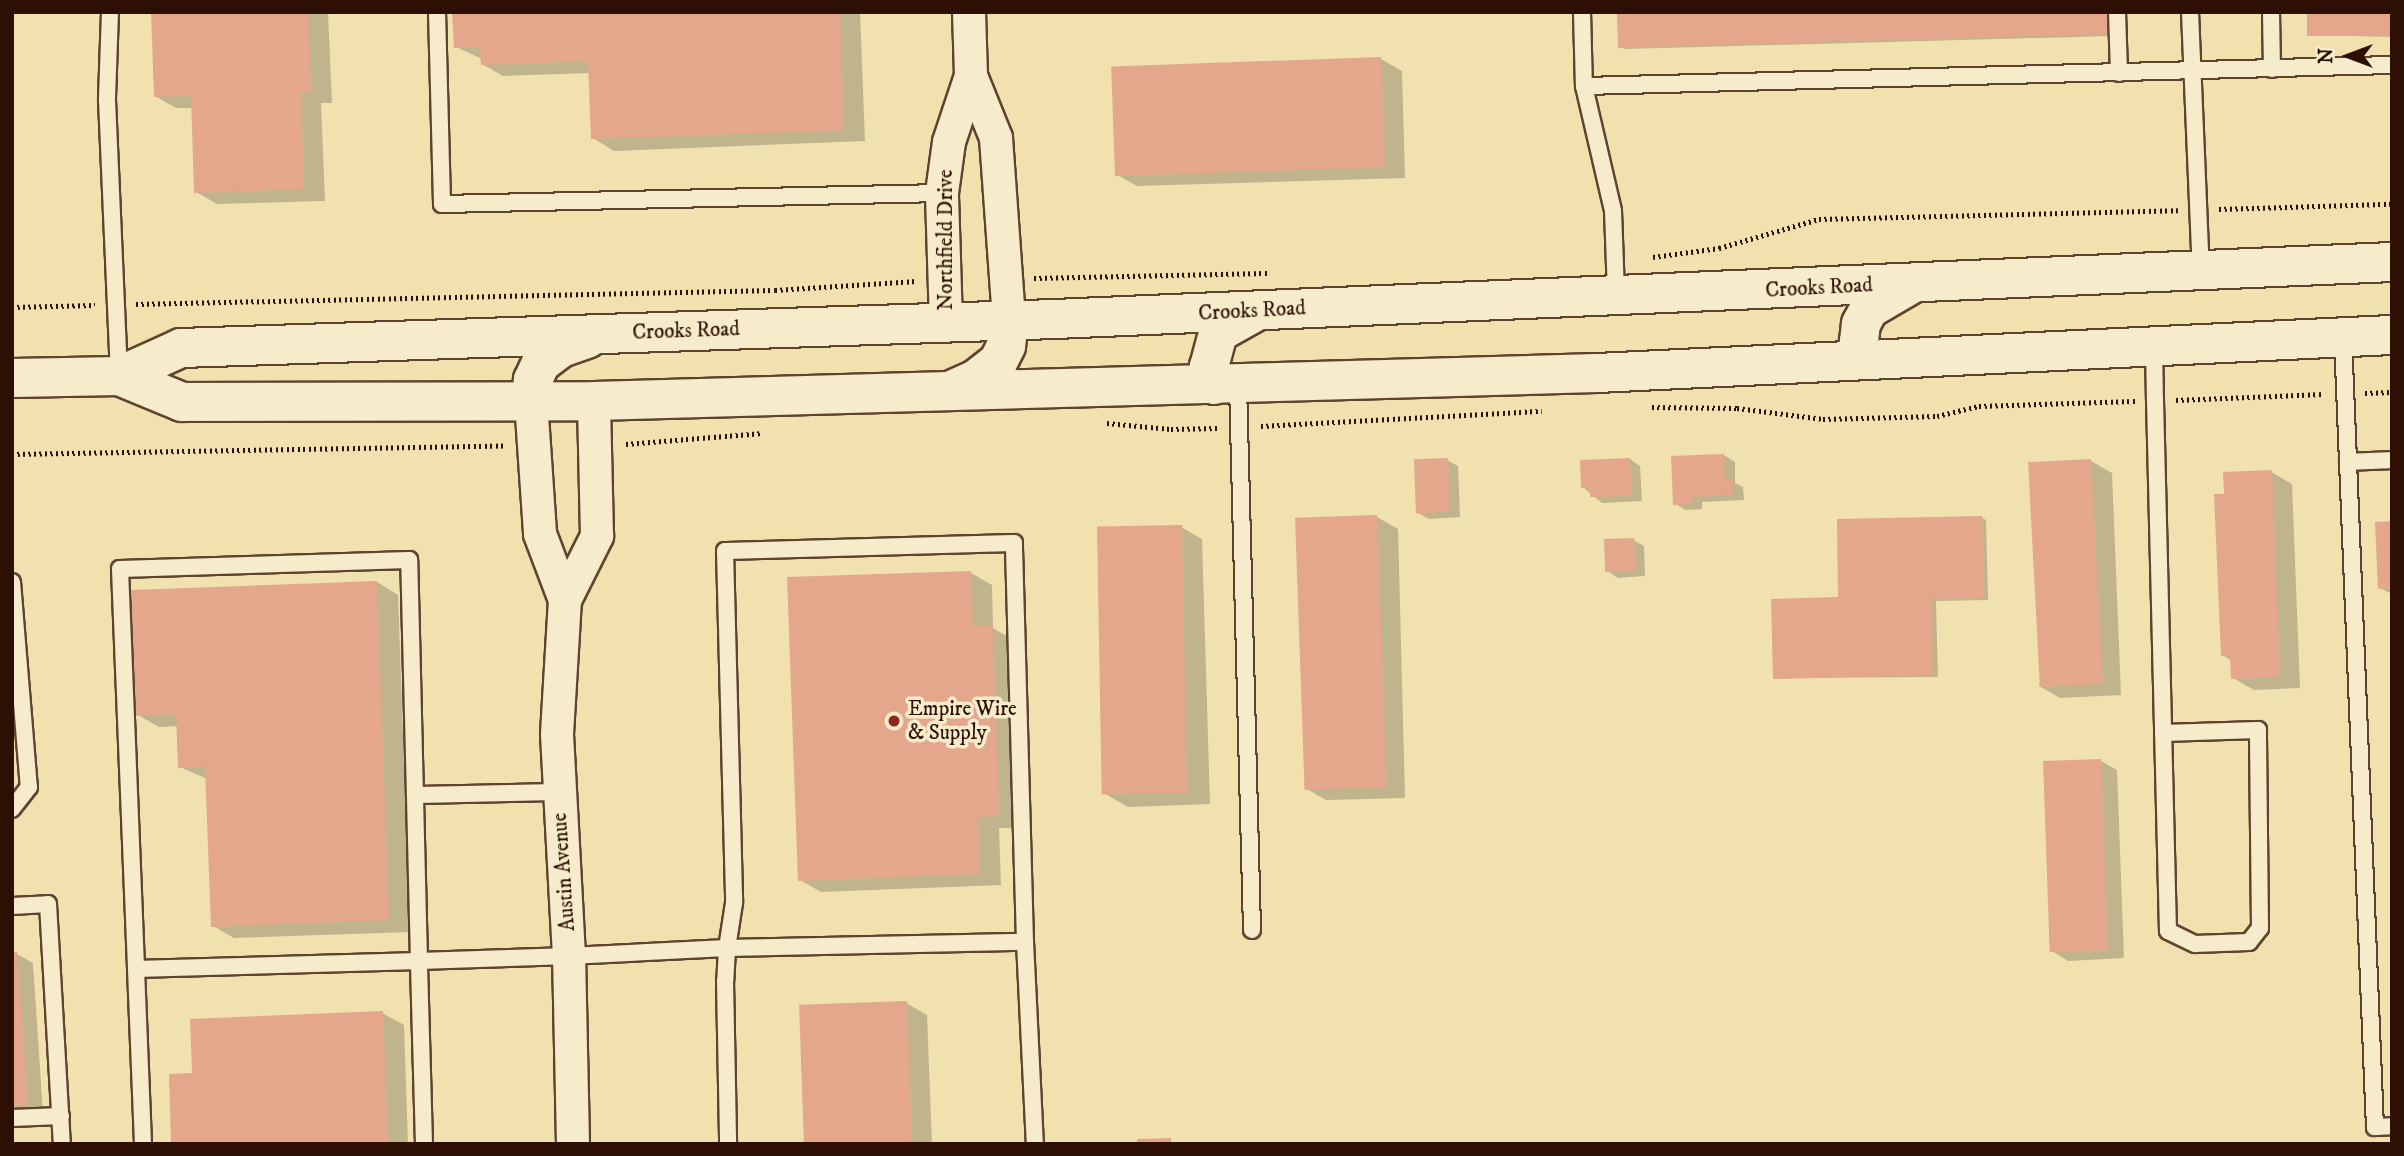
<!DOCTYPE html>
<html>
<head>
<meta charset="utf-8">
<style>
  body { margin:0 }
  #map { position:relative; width:2404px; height:1156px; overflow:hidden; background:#f1e1af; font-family:"IM FELL DW Pica",serif }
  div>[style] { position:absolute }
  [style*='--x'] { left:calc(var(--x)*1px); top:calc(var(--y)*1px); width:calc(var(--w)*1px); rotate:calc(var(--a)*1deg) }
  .shadow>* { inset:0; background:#0003 }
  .building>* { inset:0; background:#e4a78b; transform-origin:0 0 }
  .path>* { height:4.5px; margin-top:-2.25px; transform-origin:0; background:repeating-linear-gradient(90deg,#2d0f04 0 2px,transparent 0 5.5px) }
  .roads { filter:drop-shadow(2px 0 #5e442f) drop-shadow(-2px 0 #5e442f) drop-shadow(0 2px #5e442f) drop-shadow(0 -2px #5e442f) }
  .service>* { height:16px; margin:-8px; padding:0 8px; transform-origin:8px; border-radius:8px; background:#f6eccb }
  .minor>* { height:32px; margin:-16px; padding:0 16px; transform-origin:16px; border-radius:16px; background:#f6eccb }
  .secondary>* { height:38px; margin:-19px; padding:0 19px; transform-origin:19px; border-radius:19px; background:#f6eccb }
  .dots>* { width:19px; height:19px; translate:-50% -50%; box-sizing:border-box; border:4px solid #f6eccb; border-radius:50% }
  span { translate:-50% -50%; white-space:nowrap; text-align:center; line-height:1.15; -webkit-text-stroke:7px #f6eccb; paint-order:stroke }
  .street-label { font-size:21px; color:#2d0f04 }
  .poi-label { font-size:21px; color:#2d0f04 }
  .left { translate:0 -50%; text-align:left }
  .frame { position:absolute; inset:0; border:14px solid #2d0f04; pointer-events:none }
  .north { position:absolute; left:2313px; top:21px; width:70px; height:70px; -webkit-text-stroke:5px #f6eccb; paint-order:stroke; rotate:270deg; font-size:19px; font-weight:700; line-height:28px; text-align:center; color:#2d0f04 }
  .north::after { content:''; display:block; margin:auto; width:24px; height:32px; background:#2d0f04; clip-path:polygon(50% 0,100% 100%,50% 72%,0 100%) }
</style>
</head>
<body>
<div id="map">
  <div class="shadow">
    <div style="clip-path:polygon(152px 12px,328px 12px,332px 103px,321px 103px,325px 201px,217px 204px,196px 192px,193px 108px,176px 108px,155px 96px)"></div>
    <div style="clip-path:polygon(454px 12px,860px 12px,865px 141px,614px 151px,593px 138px,590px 73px,503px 76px,482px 64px,482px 59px,456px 47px)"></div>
    <div style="clip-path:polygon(1619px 12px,2111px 12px,2112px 36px,1625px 49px,1620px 47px)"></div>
    <div style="clip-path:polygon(2392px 12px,2392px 37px,2309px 35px)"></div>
    <div style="clip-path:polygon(1381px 59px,1402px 71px,1405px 178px,1137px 186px,1116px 174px)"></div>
    <div style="clip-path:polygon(1724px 455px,1735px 462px,1735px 483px,1743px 487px,1744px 500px,1702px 502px,1702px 509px,1686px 510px,1675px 504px,1673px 458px)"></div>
    <div style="clip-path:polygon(1630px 459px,1640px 466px,1642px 501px,1602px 503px,1583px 487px)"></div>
    <div style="clip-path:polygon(1447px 460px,1458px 466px,1460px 517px,1429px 519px,1418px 513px)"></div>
    <div style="clip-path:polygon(2091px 461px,2112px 473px,2121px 695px,2060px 698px,2039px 686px)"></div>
    <div style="clip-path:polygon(2271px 472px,2292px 484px,2300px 688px,2254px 690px,2233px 678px,2232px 661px,2222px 655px,2226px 496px)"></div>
    <div style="clip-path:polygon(1377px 517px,1398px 529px,1405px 798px,1326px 800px,1305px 788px)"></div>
    <div style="clip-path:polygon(1982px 518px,1986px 520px,1988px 600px,1936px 601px,1938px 677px,1775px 678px,1840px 599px)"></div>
    <div style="clip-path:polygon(2392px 523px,2392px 594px,2380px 588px)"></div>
    <div style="clip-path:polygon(1181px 527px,1202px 539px,1210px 804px,1128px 807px,1107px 795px)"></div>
    <div style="clip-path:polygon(1633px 540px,1644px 546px,1645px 576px,1618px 578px,1607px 571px)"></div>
    <div style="clip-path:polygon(971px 573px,992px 585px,993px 628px,1013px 640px,1020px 828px,999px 828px,1001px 885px,821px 892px,800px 880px)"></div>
    <div style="clip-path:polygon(377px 582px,398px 595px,410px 932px,234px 938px,213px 926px,207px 779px,180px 767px,178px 726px,159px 727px,138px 715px)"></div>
    <div style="clip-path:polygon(2101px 761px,2117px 770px,2124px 958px,2068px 961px,2052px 951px)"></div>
    <div style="clip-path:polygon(17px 954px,33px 963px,43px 1114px,12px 1116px,12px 955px)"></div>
    <div style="clip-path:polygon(906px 1003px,927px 1015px,932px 1144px,805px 1144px)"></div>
    <div style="clip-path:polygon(382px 1013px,404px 1025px,408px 1144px,173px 1144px,194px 1075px)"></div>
  </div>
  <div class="building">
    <div style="clip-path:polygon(151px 12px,308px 12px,311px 91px,301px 92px,304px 189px,194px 193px,191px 96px,154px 97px)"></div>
    <div style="clip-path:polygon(452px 12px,840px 12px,844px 130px,591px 139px,588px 61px,481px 65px,480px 47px,454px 48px)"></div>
    <div style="clip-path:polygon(1617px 12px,2107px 12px,2108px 34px,1618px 48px)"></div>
    <div style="left:2307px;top:12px;width:85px;height:24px"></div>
    <div style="left:1381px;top:57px;width:110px;height:270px;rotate:88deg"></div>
    <div style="clip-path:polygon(1724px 454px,1725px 480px,1733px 480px,1734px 495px,1692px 497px,1692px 504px,1673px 505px,1671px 456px)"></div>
    <div style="left:1448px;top:458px;width:54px;height:34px;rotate:88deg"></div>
    <div style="clip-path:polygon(1630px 458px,1632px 496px,1590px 497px,1590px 487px,1581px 488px,1580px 460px)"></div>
    <div style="left:2091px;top:459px;width:225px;height:63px;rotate:87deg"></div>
    <div style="clip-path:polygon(2272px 470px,2280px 677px,2231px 679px,2230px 656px,2221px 656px,2214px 494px,2224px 494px,2223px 472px)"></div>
    <div style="left:1377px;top:515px;width:272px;height:82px;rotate:88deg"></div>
    <div style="clip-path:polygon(1982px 516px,1984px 598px,1932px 599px,1933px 675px,1773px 679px,1771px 599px,1838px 597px,1837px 519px)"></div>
    <div style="clip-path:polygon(2392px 521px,2392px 588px,2378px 589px,2375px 522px)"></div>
    <div style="left:1182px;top:525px;width:268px;height:85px;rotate:89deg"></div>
    <div style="left:1634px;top:538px;width:33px;height:30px;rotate:88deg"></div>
    <div style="clip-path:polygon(971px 571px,973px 626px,993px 626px,999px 816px,978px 817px,980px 874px,798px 881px,787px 577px)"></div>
    <div style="clip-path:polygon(377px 581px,389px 920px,211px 927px,205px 767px,178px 768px,176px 714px,136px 716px,131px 590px)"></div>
    <div style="left:2101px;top:759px;width:191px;height:58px;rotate:88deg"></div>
    <div style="clip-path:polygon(17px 952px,28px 1105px,12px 1106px,12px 953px)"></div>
    <div style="left:907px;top:1001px;width:143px;height:108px;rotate:88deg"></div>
    <div style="clip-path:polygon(383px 1011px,388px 1144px,171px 1144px,169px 1074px,192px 1073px,190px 1019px)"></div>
    <div style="clip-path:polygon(1171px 1138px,1171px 1144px,1137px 1144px,1137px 1139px)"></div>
  </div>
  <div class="path">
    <div style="--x:2219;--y:209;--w:173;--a:-1.7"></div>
    <div style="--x:1653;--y:257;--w:67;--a:-7.8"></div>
    <div style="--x:1719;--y:248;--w:104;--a:-16.2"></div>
    <div style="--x:1819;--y:219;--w:359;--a:-1.4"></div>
    <div style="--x:1034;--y:278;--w:233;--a:-1.2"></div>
    <div style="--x:136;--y:304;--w:639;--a:-1.26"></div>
    <div style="--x:775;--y:290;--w:142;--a:-3.6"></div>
    <div style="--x:12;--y:307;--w:83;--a:-1.4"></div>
    <div style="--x:2365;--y:393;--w:27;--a:-2"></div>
    <div style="--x:2176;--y:400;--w:148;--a:-2.3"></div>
    <div style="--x:1652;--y:407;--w:85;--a:0.7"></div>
    <div style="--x:1737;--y:408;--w:87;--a:7.3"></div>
    <div style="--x:1823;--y:419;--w:114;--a:-1.5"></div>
    <div style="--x:1937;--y:416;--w:43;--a:-13.4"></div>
    <div style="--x:1979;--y:406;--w:156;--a:-1.8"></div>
    <div style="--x:1107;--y:423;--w:64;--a:5.4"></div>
    <div style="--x:1171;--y:429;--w:46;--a:-1.2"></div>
    <div style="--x:1261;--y:426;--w:281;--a:-3.1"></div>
    <div style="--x:626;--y:444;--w:137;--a:-4.6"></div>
    <div style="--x:12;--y:454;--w:493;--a:-1"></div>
  </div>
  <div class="roads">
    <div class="service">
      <div style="--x:110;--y:12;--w:88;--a:92"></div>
      <div style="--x:107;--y:100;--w:276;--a:87.5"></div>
      <div style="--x:437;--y:12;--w:192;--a:88.5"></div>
      <div style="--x:442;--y:204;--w:500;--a:-1.26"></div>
      <div style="--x:1582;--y:12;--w:74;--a:88.5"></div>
      <div style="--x:1584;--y:86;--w:128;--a:76.9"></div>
      <div style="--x:1613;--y:211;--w:83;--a:87.9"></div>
      <div style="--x:2117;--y:12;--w:61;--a:88.1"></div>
      <div style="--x:2190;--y:12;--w:258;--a:87.6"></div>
      <div style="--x:2271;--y:12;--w:57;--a:89"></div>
      <div style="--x:1584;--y:86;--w:808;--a:-1.49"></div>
      <div style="--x:2343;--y:338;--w:790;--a:87.68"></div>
      <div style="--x:2375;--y:1127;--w:17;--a:-3"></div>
      <div style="--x:2154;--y:345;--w:55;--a:89"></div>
      <div style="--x:2155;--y:400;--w:531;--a:88.6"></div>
      <div style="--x:2168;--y:931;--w:30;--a:26"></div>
      <div style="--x:2195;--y:944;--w:54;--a:-2.1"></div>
      <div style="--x:2249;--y:942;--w:18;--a:-52"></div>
      <div style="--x:2260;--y:928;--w:198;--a:-90.6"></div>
      <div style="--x:2258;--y:730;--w:95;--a:178.2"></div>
      <div style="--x:1238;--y:384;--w:546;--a:88.53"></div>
      <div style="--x:2348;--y:462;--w:44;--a:-2.6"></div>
      <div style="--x:12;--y:582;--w:206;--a:85.3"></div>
      <div style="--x:29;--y:787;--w:28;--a:128"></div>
      <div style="--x:415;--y:795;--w:144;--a:-1.2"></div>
      <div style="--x:12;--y:906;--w:36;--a:-3"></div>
      <div style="--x:48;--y:904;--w:240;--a:86.7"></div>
      <div style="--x:1025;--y:942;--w:202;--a:87.2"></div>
      <div style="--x:136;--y:969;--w:175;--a:87.7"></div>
      <div style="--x:12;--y:1118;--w:49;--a:-2.3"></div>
      <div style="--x:424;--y:1144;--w:183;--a:-91.6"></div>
      <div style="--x:419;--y:961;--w:401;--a:-91.4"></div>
      <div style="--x:409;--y:560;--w:289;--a:178.2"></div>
      <div style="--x:120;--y:569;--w:400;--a:87.7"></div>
      <div style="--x:136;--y:969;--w:283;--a:-1.6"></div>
      <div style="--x:419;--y:961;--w:150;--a:-1.9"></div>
      <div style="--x:569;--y:956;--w:158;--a:-2.9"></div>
      <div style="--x:727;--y:948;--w:298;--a:-1.2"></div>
      <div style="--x:1025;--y:942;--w:399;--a:-91.6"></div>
      <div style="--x:1014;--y:543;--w:289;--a:178.4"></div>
      <div style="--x:725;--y:551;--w:352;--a:88.5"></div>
      <div style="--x:734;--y:903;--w:46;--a:98.8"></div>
      <div style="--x:727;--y:948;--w:33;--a:93"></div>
      <div style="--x:725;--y:981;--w:163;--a:88.9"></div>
    </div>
    <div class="minor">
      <div style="--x:969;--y:12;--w:64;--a:88.2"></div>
      <div style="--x:971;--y:76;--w:67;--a:68"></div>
      <div style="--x:996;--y:138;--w:183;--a:85.9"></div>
      <div style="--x:946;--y:323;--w:130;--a:-91.8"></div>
      <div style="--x:942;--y:193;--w:51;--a:-82.2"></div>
      <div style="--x:949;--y:142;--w:70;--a:-71.6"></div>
      <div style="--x:531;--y:401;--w:133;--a:86.1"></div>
      <div style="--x:540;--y:534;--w:71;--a:69.3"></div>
      <div style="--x:573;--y:1144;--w:188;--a:-91.2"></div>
      <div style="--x:569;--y:956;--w:222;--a:-93.1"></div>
      <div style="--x:557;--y:734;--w:134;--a:-86.6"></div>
      <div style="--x:565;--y:600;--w:72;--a:-63.4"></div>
      <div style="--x:597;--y:536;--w:135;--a:-91.3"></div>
    </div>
    <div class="secondary">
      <div style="--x:1864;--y:360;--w:19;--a:-106"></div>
      <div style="--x:1859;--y:342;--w:18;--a:-84"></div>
      <div style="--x:1861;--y:324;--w:17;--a:-62"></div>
      <div style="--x:1869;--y:309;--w:50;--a:-30.2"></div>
      <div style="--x:119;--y:376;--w:68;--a:-24.3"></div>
      <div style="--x:181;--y:348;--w:874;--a:-1.9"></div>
      <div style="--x:1055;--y:319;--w:1338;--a:-2.44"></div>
      <div style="--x:12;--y:378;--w:107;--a:-1.1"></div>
      <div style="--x:119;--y:376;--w:68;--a:22.4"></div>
      <div style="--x:182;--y:402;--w:412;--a:-0.1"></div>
      <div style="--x:594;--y:401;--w:1003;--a:-1.6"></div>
      <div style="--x:1597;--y:373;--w:796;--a:-2.74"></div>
      <div style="--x:1214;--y:385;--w:19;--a:-106"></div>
      <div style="--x:1209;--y:367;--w:35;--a:-75"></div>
      <div style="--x:1218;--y:333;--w:45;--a:-29.4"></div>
      <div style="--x:949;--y:391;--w:30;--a:-24"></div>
      <div style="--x:976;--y:379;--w:28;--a:-38"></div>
      <div style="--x:998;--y:362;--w:18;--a:-63"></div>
      <div style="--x:1006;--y:346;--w:25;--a:-83"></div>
      <div style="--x:531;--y:401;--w:21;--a:-85"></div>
      <div style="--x:533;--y:380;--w:19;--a:-65"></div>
      <div style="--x:541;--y:363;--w:25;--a:-37"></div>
      <div style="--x:561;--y:348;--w:28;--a:-19"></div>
    </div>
  </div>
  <div class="dots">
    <div style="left:894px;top:721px;background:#8f2418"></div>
  </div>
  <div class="street-label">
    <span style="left:946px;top:240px;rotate:-90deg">Northfield Drive</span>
    <span style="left:1819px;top:288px;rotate:-3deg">Crooks Road</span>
    <span style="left:1252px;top:311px;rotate:-3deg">Crooks Road</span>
    <span style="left:686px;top:331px;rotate:-2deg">Crooks Road</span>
    <span style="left:564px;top:872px;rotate:-94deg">Austin Avenue</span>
  </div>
  <div class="poi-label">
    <span class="left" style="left:908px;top:721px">Empire Wire<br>&amp; Supply</span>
  </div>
  <div class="frame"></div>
  <div class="north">N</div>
</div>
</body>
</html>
